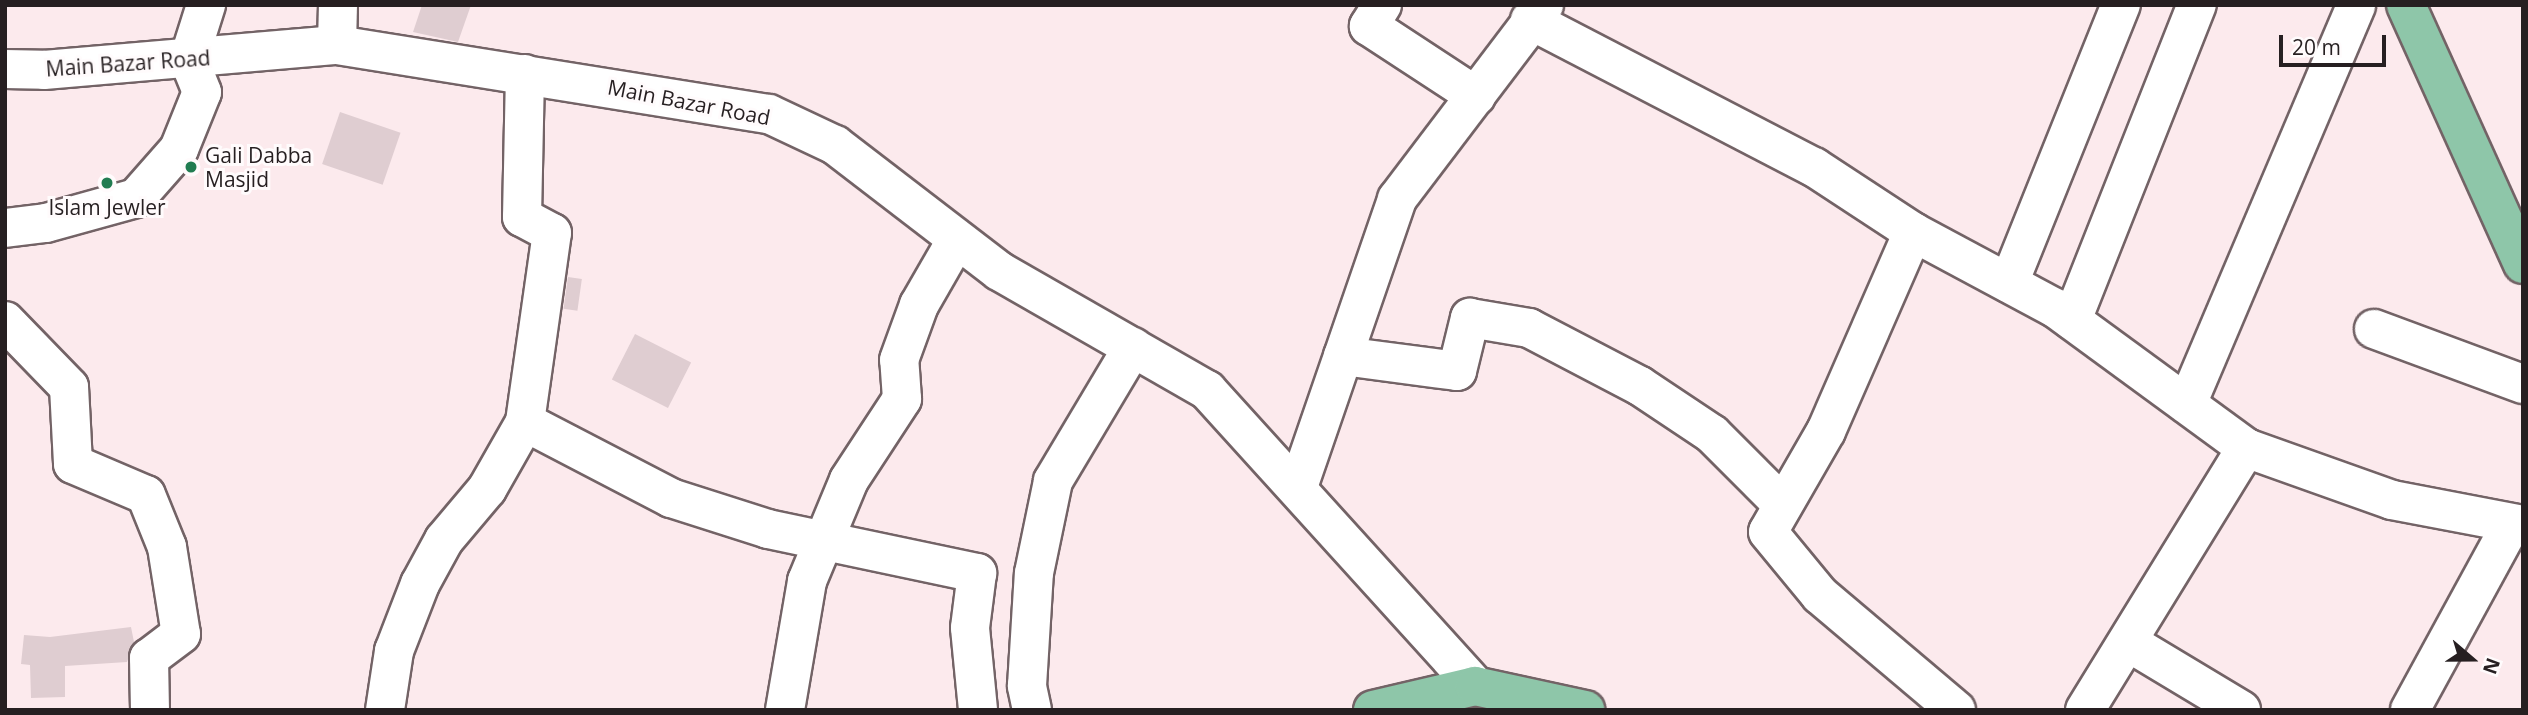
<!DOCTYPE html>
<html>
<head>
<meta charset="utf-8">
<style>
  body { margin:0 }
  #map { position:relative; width:2528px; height:715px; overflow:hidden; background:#fceaed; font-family:"Open Sans",sans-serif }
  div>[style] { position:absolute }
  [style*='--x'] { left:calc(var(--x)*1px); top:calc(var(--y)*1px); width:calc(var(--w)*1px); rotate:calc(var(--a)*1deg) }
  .building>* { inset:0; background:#dfcdd1; transform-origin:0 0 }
  .roads { filter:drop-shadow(2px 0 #736366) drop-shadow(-2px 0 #736366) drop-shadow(0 2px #736366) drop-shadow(0 -2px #736366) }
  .minor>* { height:38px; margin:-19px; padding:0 19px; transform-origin:19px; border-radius:19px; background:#fff }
  .major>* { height:38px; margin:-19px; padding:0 19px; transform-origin:19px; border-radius:19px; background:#8ec6a9 }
  .dots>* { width:19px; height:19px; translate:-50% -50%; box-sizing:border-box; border:4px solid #fffbfc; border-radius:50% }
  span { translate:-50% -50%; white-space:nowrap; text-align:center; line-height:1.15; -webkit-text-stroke:6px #fffbfc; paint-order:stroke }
  .street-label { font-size:21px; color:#261f21 }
  .poi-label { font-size:21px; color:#261f21 }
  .left { translate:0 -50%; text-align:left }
  .frame { position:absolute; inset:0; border:7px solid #261f21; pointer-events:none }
  .north { position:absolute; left:2437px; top:624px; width:70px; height:70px; -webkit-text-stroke:5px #fffbfc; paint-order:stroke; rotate:110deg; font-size:19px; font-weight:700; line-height:28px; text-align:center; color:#261f21 }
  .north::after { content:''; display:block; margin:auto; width:24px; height:32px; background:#261f21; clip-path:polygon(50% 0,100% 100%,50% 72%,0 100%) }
  .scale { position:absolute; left:2279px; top:35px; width:107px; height:32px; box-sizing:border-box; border:4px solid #261f21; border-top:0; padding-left:9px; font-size:21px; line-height:24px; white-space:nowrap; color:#261f21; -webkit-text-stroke:5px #fffbfc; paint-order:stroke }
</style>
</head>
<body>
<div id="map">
  <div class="building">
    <div style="clip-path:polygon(422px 5px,471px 5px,458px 42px,413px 32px)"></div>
    <div style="left:340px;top:112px;width:64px;height:55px;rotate:19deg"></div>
    <div style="left:568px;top:277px;width:14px;height:32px;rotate:8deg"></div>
    <div style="left:635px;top:334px;width:63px;height:51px;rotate:27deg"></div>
    <div style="clip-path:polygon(131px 627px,134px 642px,127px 662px,65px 666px,65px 697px,31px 698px,30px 665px,21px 664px,24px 635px,50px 637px)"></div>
  </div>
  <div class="roads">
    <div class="minor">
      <div style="--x:1382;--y:5;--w:25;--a:122"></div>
      <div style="--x:1369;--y:26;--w:128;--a:33.2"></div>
      <div style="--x:1530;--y:20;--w:320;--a:27.4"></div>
      <div style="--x:1814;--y:167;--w:118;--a:33.3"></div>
      <div style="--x:1913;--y:232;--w:161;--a:28.2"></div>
      <div style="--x:2055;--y:308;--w:237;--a:36.2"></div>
      <div style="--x:2246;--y:448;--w:155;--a:19.6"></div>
      <div style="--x:2392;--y:500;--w:133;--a:10.8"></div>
      <div style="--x:337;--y:45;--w:40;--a:-88.6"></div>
      <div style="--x:5;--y:69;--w:39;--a:1"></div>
      <div style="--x:44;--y:70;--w:294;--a:-4.9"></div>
      <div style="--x:337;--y:45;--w:437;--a:9.1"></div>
      <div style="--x:769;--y:114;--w:73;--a:25.2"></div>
      <div style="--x:835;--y:145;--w:207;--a:37.5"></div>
      <div style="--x:999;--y:271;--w:240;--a:29.8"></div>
      <div style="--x:1207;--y:390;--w:399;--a:47.8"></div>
      <div style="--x:5;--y:228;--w:41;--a:-7"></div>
      <div style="--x:46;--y:223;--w:93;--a:-15.5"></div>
      <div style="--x:136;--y:198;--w:65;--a:-48.7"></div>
      <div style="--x:179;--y:149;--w:61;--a:-68"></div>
      <div style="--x:202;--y:92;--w:35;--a:-112"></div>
      <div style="--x:189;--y:59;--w:57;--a:-72.5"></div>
      <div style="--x:1913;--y:232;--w:217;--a:113.6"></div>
      <div style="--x:1826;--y:431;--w:116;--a:119.9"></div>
      <div style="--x:1768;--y:532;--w:82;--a:50.5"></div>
      <div style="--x:1820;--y:595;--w:178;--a:40.2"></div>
      <div style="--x:2009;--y:283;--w:300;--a:-68.1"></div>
      <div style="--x:2072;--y:320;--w:339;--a:-68.4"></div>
      <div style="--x:5;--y:321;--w:92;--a:45.9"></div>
      <div style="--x:69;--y:387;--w:77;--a:87"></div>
      <div style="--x:73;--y:464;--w:79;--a:23"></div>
      <div style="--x:146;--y:495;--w:56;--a:68"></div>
      <div style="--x:167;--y:547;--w:88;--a:80.9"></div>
      <div style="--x:181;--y:634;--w:40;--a:143"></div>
      <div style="--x:149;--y:658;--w:52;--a:88.9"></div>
      <div style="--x:2374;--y:329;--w:159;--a:20.3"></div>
      <div style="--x:1343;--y:356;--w:115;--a:7.5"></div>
      <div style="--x:1457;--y:371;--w:55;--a:-76.2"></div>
      <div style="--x:1470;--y:318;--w:60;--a:9.6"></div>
      <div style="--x:1529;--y:328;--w:125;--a:27.6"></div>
      <div style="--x:1640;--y:386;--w:87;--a:33.7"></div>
      <div style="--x:1712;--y:434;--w:100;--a:45"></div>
      <div style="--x:2187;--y:404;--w:433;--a:-67"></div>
      <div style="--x:525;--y:422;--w:165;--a:27.5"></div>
      <div style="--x:671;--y:498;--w:102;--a:17.7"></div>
      <div style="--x:768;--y:529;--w:214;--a:11.9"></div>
      <div style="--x:977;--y:573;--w:55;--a:97.3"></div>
      <div style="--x:970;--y:628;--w:82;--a:84.4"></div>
      <div style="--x:1298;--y:487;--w:305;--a:-71"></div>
      <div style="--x:1397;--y:199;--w:243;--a:-52.8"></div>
      <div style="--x:2128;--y:642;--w:132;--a:31"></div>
      <div style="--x:385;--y:710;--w:60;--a:-81.3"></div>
      <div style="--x:394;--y:651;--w:72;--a:-68.8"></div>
      <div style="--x:420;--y:584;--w:50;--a:-61.4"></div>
      <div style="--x:444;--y:540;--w:67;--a:-49.9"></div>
      <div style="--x:487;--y:489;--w:77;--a:-60.4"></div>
      <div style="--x:525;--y:422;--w:191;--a:-81.9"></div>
      <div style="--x:552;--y:233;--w:34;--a:-152"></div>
      <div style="--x:522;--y:217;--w:143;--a:-88.8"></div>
      <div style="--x:785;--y:710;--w:131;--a:-80.3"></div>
      <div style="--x:807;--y:581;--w:109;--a:-67.4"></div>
      <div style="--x:849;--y:480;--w:97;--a:-56.8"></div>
      <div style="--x:902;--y:399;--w:39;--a:-94"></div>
      <div style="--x:899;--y:360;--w:59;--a:-70"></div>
      <div style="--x:919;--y:305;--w:76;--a:-60.1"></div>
      <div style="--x:1032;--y:710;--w:25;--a:-102"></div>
      <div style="--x:1027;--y:686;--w:113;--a:-86.5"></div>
      <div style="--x:1034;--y:573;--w:94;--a:-78.3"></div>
      <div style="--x:1053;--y:481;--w:156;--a:-59.2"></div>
      <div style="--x:2085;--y:710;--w:308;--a:-58.4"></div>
      <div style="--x:2410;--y:710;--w:211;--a:-61.4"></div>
    </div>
    <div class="major">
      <div style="--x:2406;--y:5;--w:284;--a:65.7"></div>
      <div style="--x:1373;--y:710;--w:105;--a:-13.2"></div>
      <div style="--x:1475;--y:686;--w:113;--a:12.3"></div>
    </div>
  </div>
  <div class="dots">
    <div style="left:191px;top:167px;background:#217c51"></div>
    <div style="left:107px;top:183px;background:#217c51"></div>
  </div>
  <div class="street-label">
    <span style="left:128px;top:63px;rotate:-4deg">Main Bazar Road</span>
    <span style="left:689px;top:102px;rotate:11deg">Main Bazar Road</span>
  </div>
  <div class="poi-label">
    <span class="left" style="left:205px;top:167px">Gali Dabba<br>Masjid</span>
    <span style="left:107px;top:207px">Islam Jewler</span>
  </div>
  <div class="frame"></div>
  <div class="north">N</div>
  <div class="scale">20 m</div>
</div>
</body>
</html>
